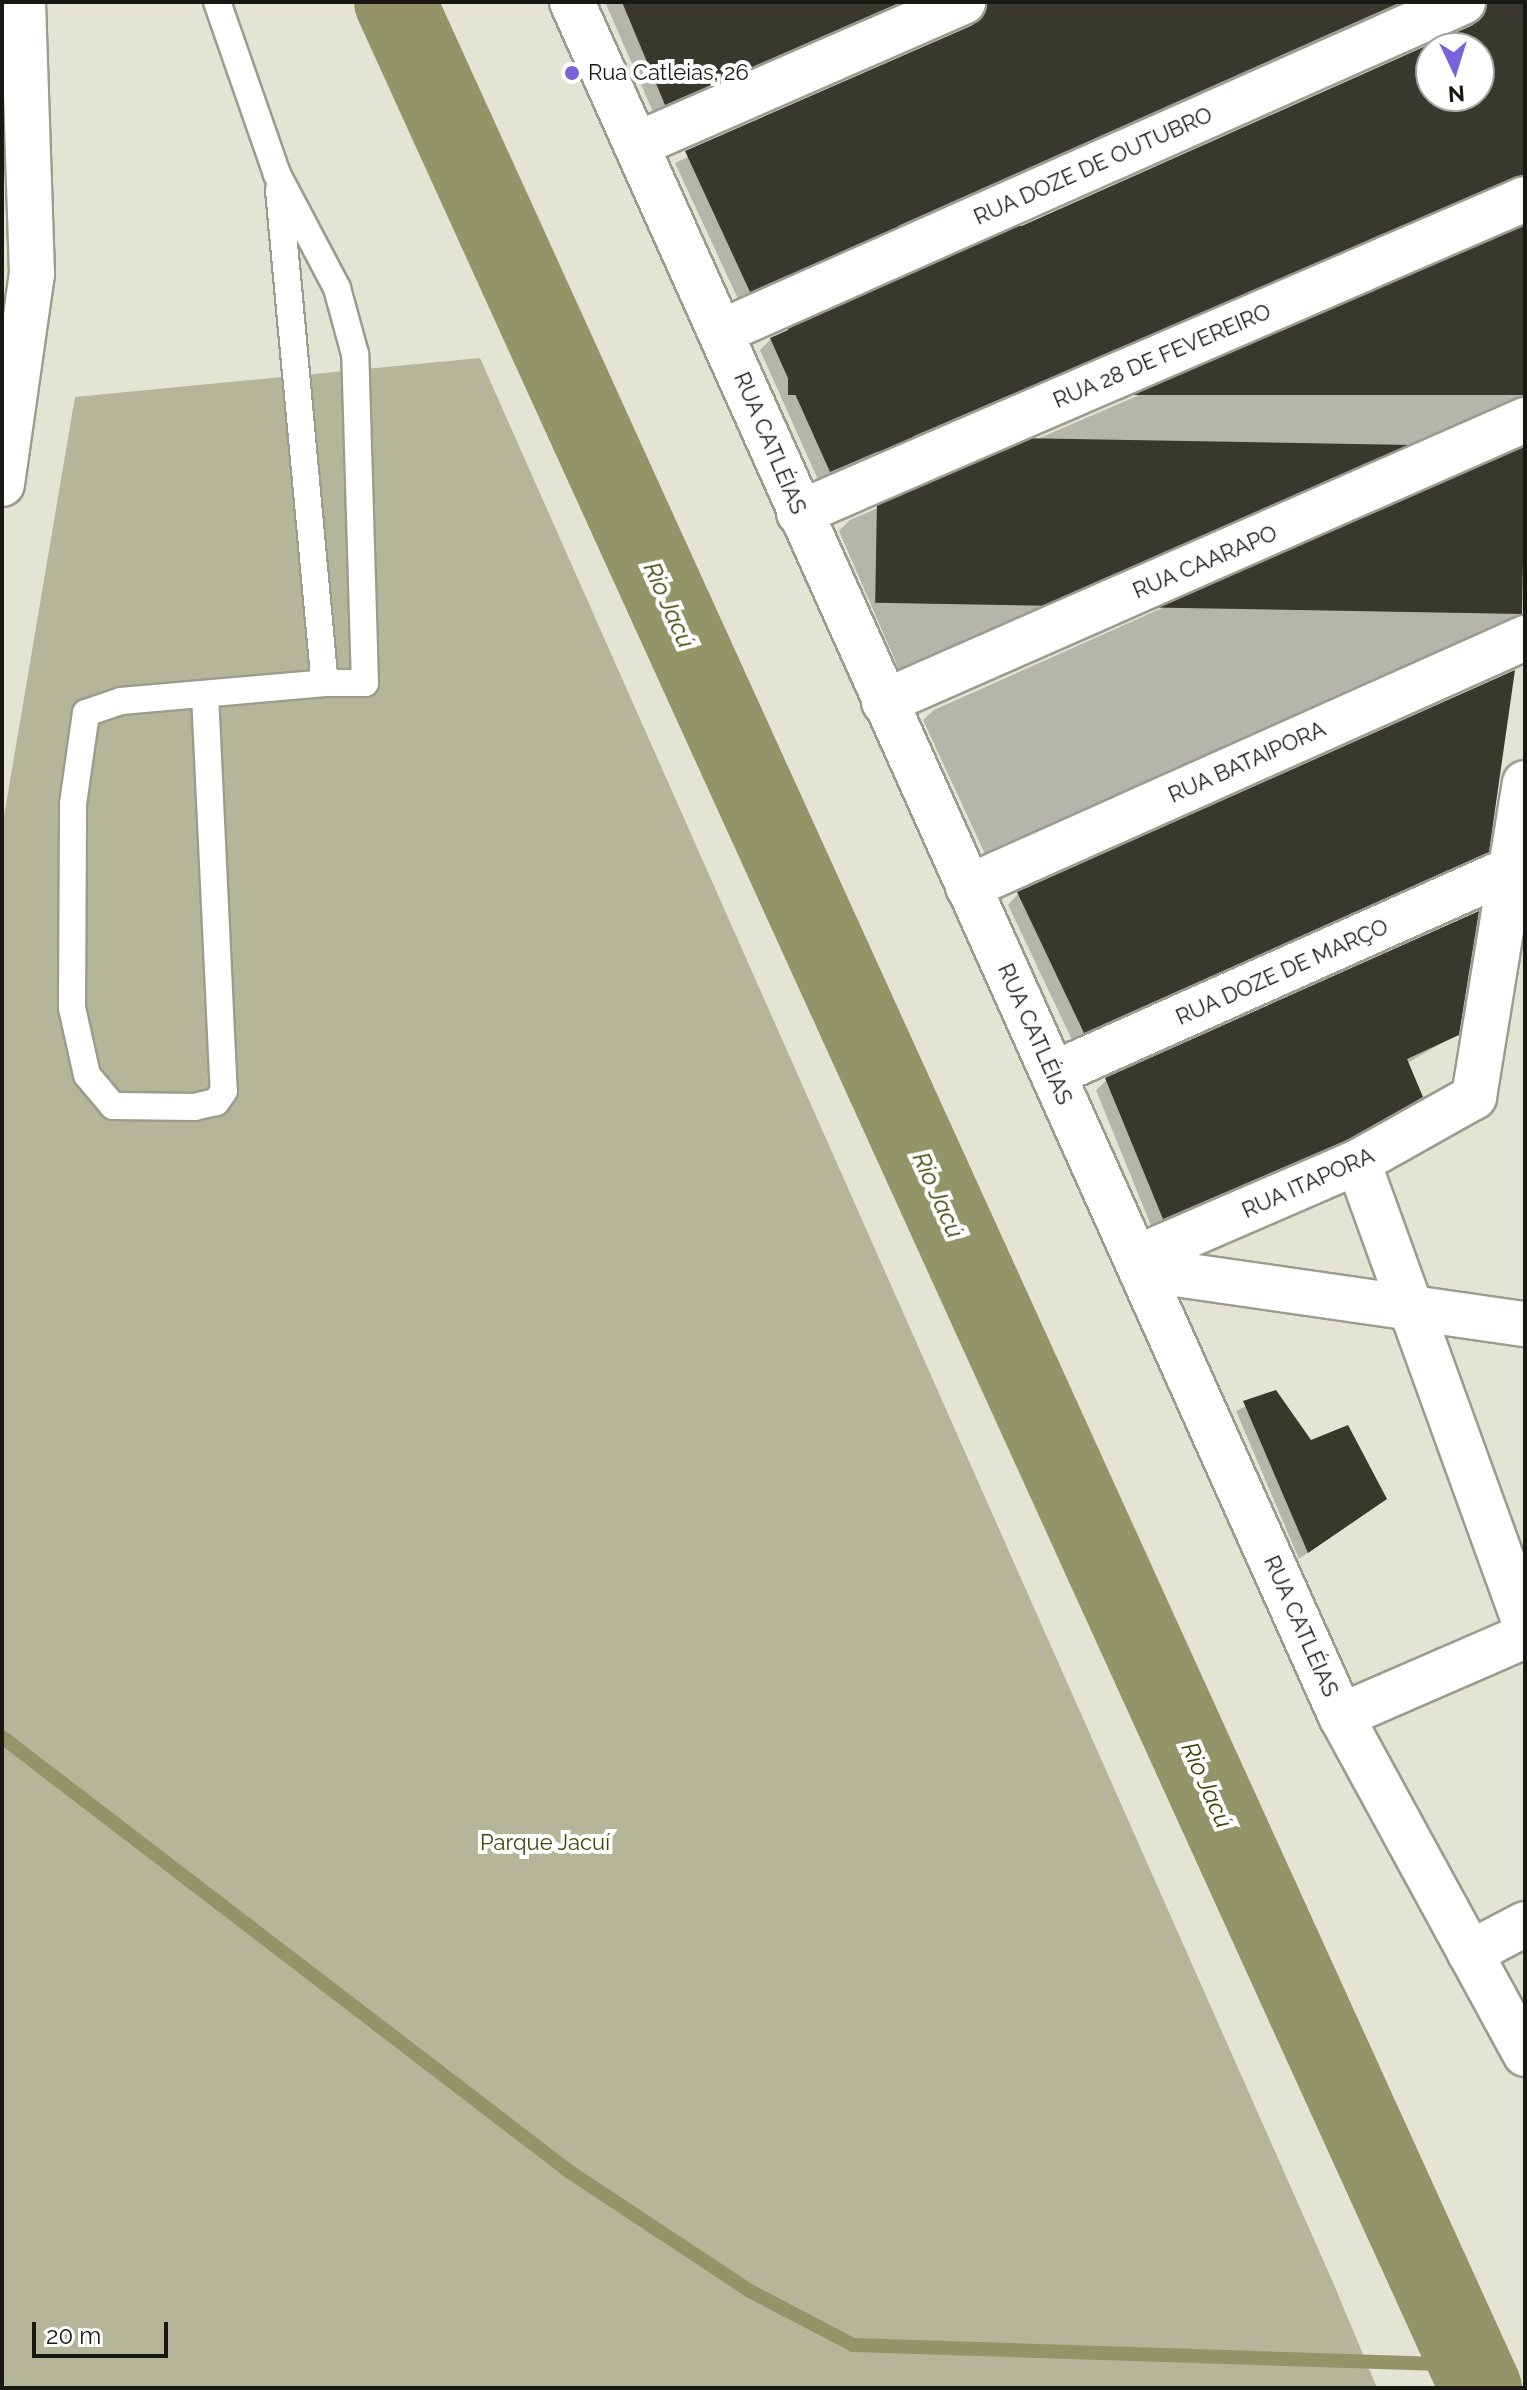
<!DOCTYPE html>
<html>
<head>
<meta charset="utf-8">
<style>
  body { margin:0 }
  #map { position:relative; width:1527px; height:2390px; overflow:hidden; background:#e3e4d4; font-family:Raleway,sans-serif }
  div>[style] { position:absolute }
  [style*='--x'] { left:calc(var(--x)*1px); top:calc(var(--y)*1px); width:calc(var(--w)*1px); rotate:calc(var(--a)*1deg) }
  .green>* { inset:0; background:#b4b599 }
  .shadow>* { inset:0; background:#0003 }
  .stream>* { height:14px; margin:-7px; padding:0 7px; transform-origin:7px; border-radius:7px; background:#949469 }
  .river>* { height:82px; margin:-41px; padding:0 41px; transform-origin:41px; border-radius:41px; background:#949469 }
  .building>* { inset:0; background:#38382c; transform-origin:0 0 }
  .roads { filter:drop-shadow(2px 0 #9c9c8d) drop-shadow(-2px 0 #9c9c8d) drop-shadow(0 2px #9c9c8d) drop-shadow(0 -2px #9c9c8d) }
  .lane>* { height:26px; margin:-13px; padding:0 13px; transform-origin:13px; border-radius:13px; background:#fff }
  .street>* { height:44px; margin:-22px; padding:0 22px; transform-origin:22px; border-radius:22px; background:#fff }
  .secondary>* { height:44px; margin:-22px; padding:0 22px; transform-origin:22px; border-radius:22px; background:#fff }
  .highway>* { height:44px; margin:-22px; padding:0 22px; transform-origin:22px; border-radius:22px; background:#fff }
  .dots>* { width:22px; height:22px; translate:-50% -50%; box-sizing:border-box; border:4px solid #fff; border-radius:50% }
  span { translate:-50% -50%; white-space:nowrap; text-align:center; line-height:1.15; -webkit-text-stroke:8px #fff; paint-order:stroke }
  .poi-label { font-size:22px; color:#181812 }
  .left { translate:0 -50%; text-align:left }
  .street-label { font-size:22px; color:#181812 }
  .park-label { font-size:22px; color:#44430d }
  .water-label { font-size:24px; color:#403f07; font-style:italic }
  .frame { position:absolute; inset:0; border:4px solid #181812; pointer-events:none }
  .north { position:absolute; left:1415px; top:32px; width:80px; height:80px; box-sizing:border-box; background:#fff; border:2px solid #a3a3a0; border-radius:50%; rotate:176deg; font-size:22px; font-weight:700; line-height:32px; text-align:center; color:#181812 }
  .north::after { content:''; display:block; margin:auto; width:28px; height:36px; background:#7a62dd; clip-path:polygon(50% 0,100% 100%,50% 72%,0 100%) }
  .scale { position:absolute; left:32px; top:2322px; width:136px; height:36px; box-sizing:border-box; border:4px solid #181812; border-top:0; padding-left:10px; font-size:24px; line-height:28px; white-space:nowrap; color:#181812; -webkit-text-stroke:6px #fff; paint-order:stroke }
</style>
</head>
<body>
<div id="map">
  <div class="green">
    <div style="clip-path:polygon(480px 358px,1332px 2280px,1377px 2388px,2px 2388px,2px 828px,75px 397px)"></div>
  </div>
  <div class="shadow">
    <div style="clip-path:polygon(605px 2px,911px 2px,654px 114px)"></div>
    <div style="clip-path:polygon(975px 2px,1411px 2px,739px 301px,675px 163px,970px 28px)"></div>
    <div style="clip-path:polygon(evenodd,1475px 2px,1525px 2px,1525px 188px,819px 482px,760px 350px,771px 339px,1470px 28px,1478px 18px,1475px 2px,1431px 48px,1479px 48px,1479px 96px,1431px 96px,1431px 48px)"></div>
    <div style="clip-path:polygon(1525px 228px,1525px 403px,900px 672px,839px 531px,850px 520px)"></div>
    <div style="clip-path:polygon(1525px 446px,1525px 539px,1493px 551px,1519px 614px,1509px 624px,986px 856px,923px 720px,934px 710px)"></div>
    <div style="clip-path:polygon(1487px 851px,1073px 1042px,1008px 905px,1018px 894px)"></div>
    <div style="clip-path:polygon(1457px 1034px,1406px 1064px,1421px 1096px,1410px 1107px,1334px 1150px,1152px 1228px,1096px 1090px,1107px 1080px)"></div>
    <div style="clip-path:polygon(1275px 1392px,1311px 1442px,1384px 1498px,1299px 1559px,1236px 1411px)"></div>
  </div>
  <div class="stream">
    <div style="--x:2;--y:1737;--w:715;--a:37.45"></div>
    <div style="--x:570;--y:2172;--w:214;--a:33.5"></div>
    <div style="--x:748;--y:2290;--w:119;--a:27.6"></div>
    <div style="--x:853;--y:2345;--w:618;--a:1.85"></div>
  </div>
  <div class="river">
    <div style="--x:395;--y:2;--w:2622;--a:65.53"></div>
  </div>
  <div class="building">
    <div style="clip-path:polygon(622px 2px,901px 2px,665px 105px)"></div>
    <div style="clip-path:polygon(988px 2px,1401px 2px,750px 292px,685px 151px,973px 25px)"></div>
    <div style="clip-path:polygon(evenodd,1488px 2px,1525px 2px,1525px 174px,830px 472px,770px 338px,1473px 25px,1488px 2px,1431px 48px,1479px 48px,1479px 96px,1431px 96px,1431px 48px)"></div>
    <div style="left:1525px;top:226px;width:169px;height:737px;rotate:90deg"></div>
    <div style="left:1525px;top:447px;width:167px;height:647px;rotate:91deg"></div>
    <div style="clip-path:polygon(1515px 670px,1489px 852px,1084px 1033px,1017px 892px)"></div>
    <div style="clip-path:polygon(1479px 911px,1459px 1035px,1407px 1059px,1423px 1097px,1347px 1140px,1163px 1219px,1105px 1078px)"></div>
    <div style="clip-path:polygon(1276px 1390px,1311px 1440px,1348px 1425px,1387px 1499px,1308px 1553px,1243px 1401px)"></div>
  </div>
  <div class="roads">
    <div class="lane">
      <div style="--x:279;--y:190;--w:495;--a:84.7"></div>
      <div style="--x:205;--y:694;--w:397;--a:87.3"></div>
      <div style="--x:224;--y:1091;--w:14;--a:126"></div>
      <div style="--x:216;--y:1102;--w:22;--a:167"></div>
      <div style="--x:195;--y:1107;--w:82;--a:-179.3"></div>
      <div style="--x:113;--y:1106;--w:40;--a:-130"></div>
      <div style="--x:87;--y:1075;--w:69;--a:-102.6"></div>
      <div style="--x:72;--y:1008;--w:204;--a:-89.7"></div>
      <div style="--x:73;--y:804;--w:92;--a:-81.9"></div>
      <div style="--x:86;--y:713;--w:37;--a:-19"></div>
      <div style="--x:121;--y:701;--w:205;--a:-5"></div>
      <div style="--x:325;--y:683;--w:40;--a:0"></div>
      <div style="--x:365;--y:683;--w:329;--a:-91.7"></div>
      <div style="--x:355;--y:354;--w:68;--a:-105.3"></div>
      <div style="--x:337;--y:288;--w:129;--a:-117.8"></div>
      <div style="--x:277;--y:174;--w:182;--a:-109.2"></div>
    </div>
    <div class="street">
      <div style="--x:638;--y:144;--w:355;--a:-23.6"></div>
      <div style="--x:723;--y:331;--w:810;--a:-23.97"></div>
      <div style="--x:799;--y:513;--w:791;--a:-23.39"></div>
      <div style="--x:884;--y:702;--w:700;--a:-23.75"></div>
      <div style="--x:968;--y:887;--w:610;--a:-24.09"></div>
      <div style="--x:1053;--y:1074;--w:502;--a:-24.11"></div>
      <div style="--x:1358;--y:1162;--w:490;--a:70.1"></div>
      <div style="--x:1136;--y:1258;--w:242;--a:-23.4"></div>
      <div style="--x:1358;--y:1162;--w:133;--a:-29.3"></div>
      <div style="--x:1474;--y:1097;--w:318;--a:-80.8"></div>
      <div style="--x:1141;--y:1269;--w:388;--a:8.2"></div>
      <div style="--x:1341;--y:1716;--w:201;--a:-23.5"></div>
      <div style="--x:1470;--y:1953;--w:62;--a:-27.8"></div>
    </div>
    <div class="secondary">
      <div style="--x:572;--y:2;--w:1879;--a:65.84"></div>
      <div style="--x:1341;--y:1716;--w:385;--a:61.4"></div>
    </div>
    <div class="highway">
      <div style="--x:2;--y:484;--w:212;--a:-81.9"></div>
      <div style="--x:32;--y:274;--w:272;--a:-91.9"></div>
    </div>
  </div>
  <div class="dots">
    <div style="left:572px;top:73px;background:#7a62dd"></div>
  </div>
  <div class="poi-label">
    <span class="left" style="left:588px;top:73px">Rua Catleias, 26</span>
  </div>
  <div class="street-label">
    <span style="left:1093px;top:166px;rotate:-24deg">RUA DOZE DE OUTUBRO</span>
    <span style="left:1162px;top:356px;rotate:-23deg">RUA 28 DE FEVEREIRO</span>
    <span style="left:770px;top:443px;rotate:67deg">RUA CATLÉIAS</span>
    <span style="left:1205px;top:562px;rotate:-23deg">RUA CAARAPO</span>
    <span style="left:1247px;top:762px;rotate:-24deg">RUA BATAIPORA</span>
    <span style="left:1282px;top:972px;rotate:-24deg">RUA DOZE DE MARÇO</span>
    <span style="left:1035px;top:1034px;rotate:66deg">RUA CATLÉIAS</span>
    <span style="left:1308px;top:1183px;rotate:-24deg">RUA ITAPORA</span>
    <span style="left:1301px;top:1626px;rotate:66deg">RUA CATLÉIAS</span>
  </div>
  <div class="park-label">
    <span style="left:545px;top:1843px">Parque Jacuí</span>
  </div>
  <div class="water-label">
    <span style="left:669px;top:605px;rotate:66deg">Rio Jacú</span>
    <span style="left:938px;top:1195px;rotate:66deg">Rio Jacú</span>
    <span style="left:1207px;top:1785px;rotate:66deg">Rio Jacú</span>
  </div>
  <div class="frame"></div>
  <div class="north">N</div>
  <div class="scale">20 m</div>
</div>
</body>
</html>
